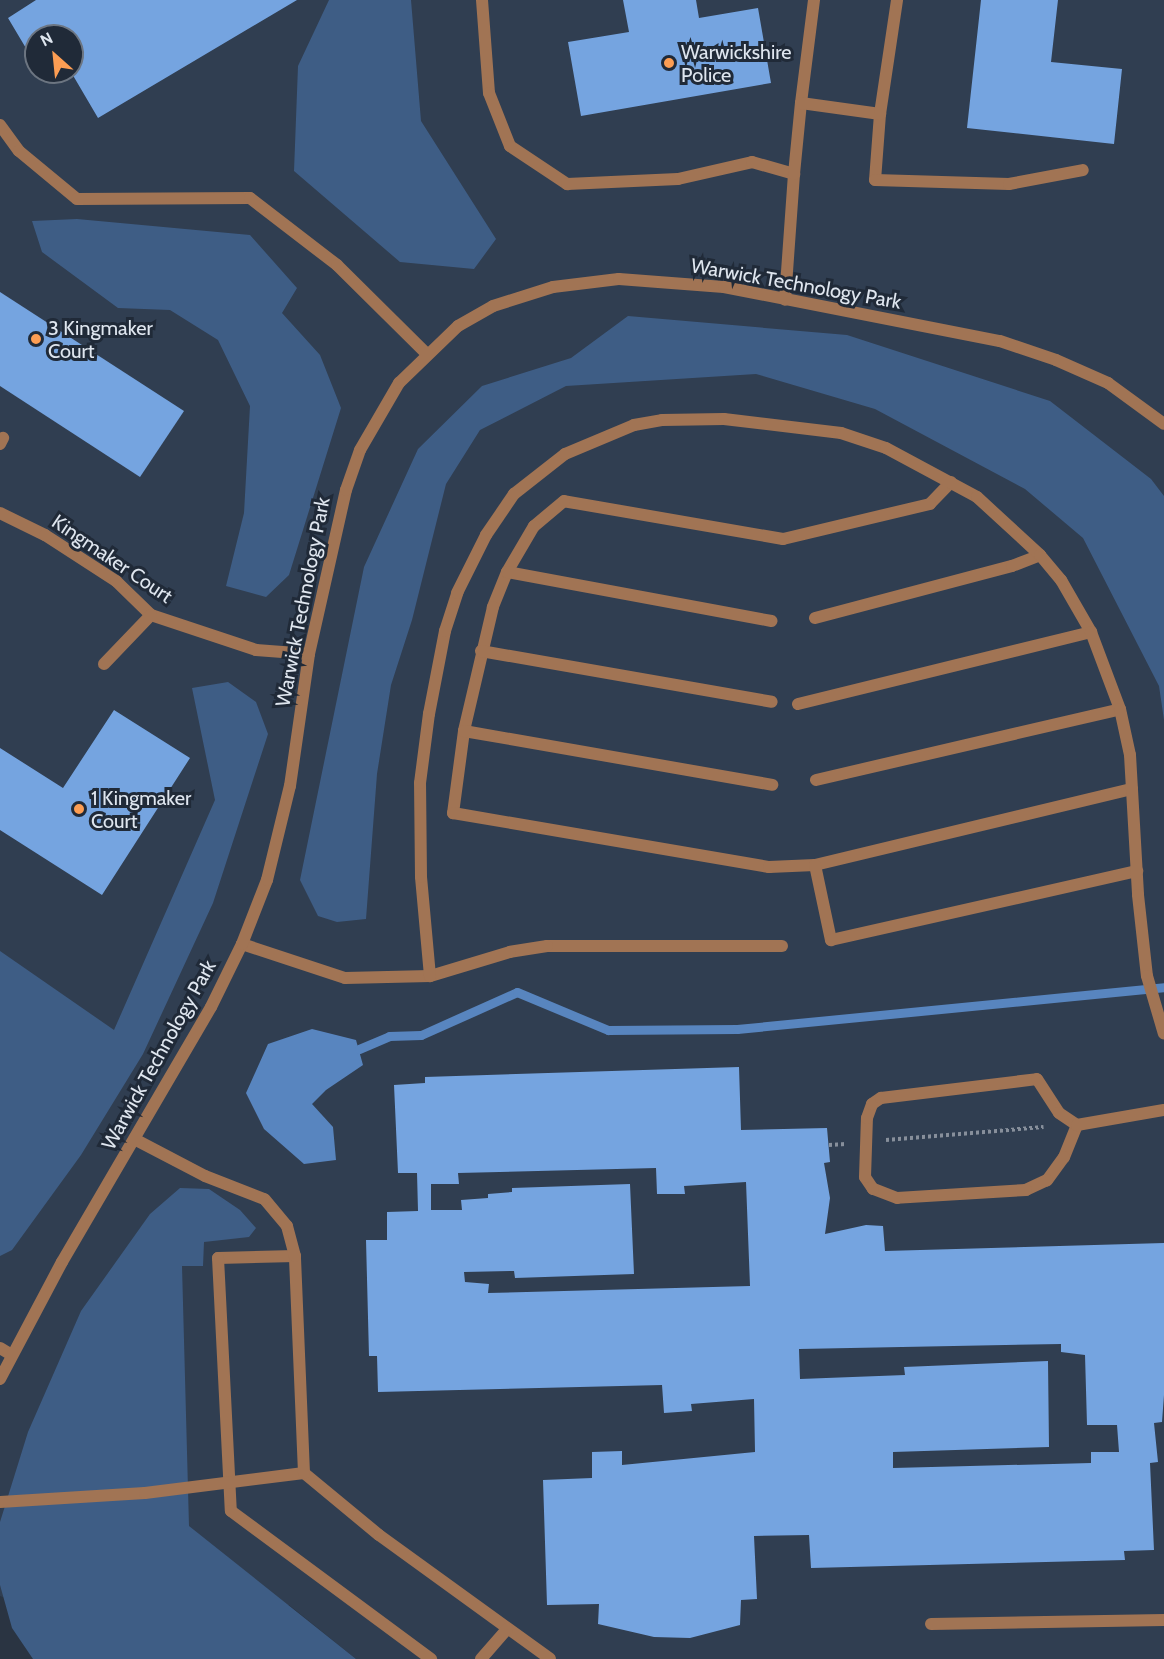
<!DOCTYPE html>
<html>
<head>
<meta charset="utf-8">
<style>
  body { margin:0 }
  #map { position:relative; width:1164px; height:1659px; overflow:hidden; background:#2a3442; font-family:Cabin,sans-serif }
  div>[style] { position:absolute }
  [style*='--x'] { left:calc(var(--x)*1px); top:calc(var(--y)*1px); width:calc(var(--w)*1px); rotate:calc(var(--a)*1deg) }
  .built>* { inset:0; background:#303e51 }
  .green>* { inset:0; background:#3e5d85 }
  .water>* { inset:0; background:#5885bf }
  .stream>* { height:9px; margin:-4.5px; padding:0 4.5px; transform-origin:4.5px; border-radius:4.5px; background:#5885bf }
  .building>* { inset:0; background:#75a4e0 }
  .path>* { height:4px; margin-top:-2px; transform-origin:0; background:repeating-linear-gradient(90deg,#878f9b 0 3px,transparent 0 6px) }
  .service>* { height:12px; margin:-6px; padding:0 6px; transform-origin:6px; border-radius:6px; background:#a17454 }
  .minor>* { height:12px; margin:-6px; padding:0 6px; transform-origin:6px; border-radius:6px; background:#a17454 }
  .dots>* { width:16px; height:16px; translate:-50% -50%; box-sizing:border-box; border:3px solid #202a38; border-radius:50% }
  span { translate:-50% -50%; white-space:nowrap; text-align:center; line-height:1.15; -webkit-text-stroke:6px #202a38; paint-order:stroke }
  .poi-label { font-size:20px; color:#dfe6ef }
  .left { translate:0 -50%; text-align:left }
  .street-label { font-size:20px; color:#dfe6ef }
  .north { position:absolute; left:24px; top:24px; width:60px; height:60px; box-sizing:border-box; background:#202a38; border:2px solid #6c7581; border-radius:50%; rotate:333deg; font-size:16px; font-weight:700; line-height:24px; text-align:center; color:#dfe6ef }
  .north::after { content:''; display:block; margin:auto; width:21px; height:27px; background:#fc9d53; clip-path:polygon(50% 0,100% 100%,50% 72%,0 100%) }
</style>
</head>
<body>
<div id="map">
  <div class="built">
    <div style="clip-path:polygon(evenodd,0 0,1164px 0,1164px 1659px,356px 1659px,289px 1605px,54px 1615px,0 1596px,0 0,36px 36px,72px 36px,72px 72px,36px 72px,36px 36px)"></div>
  </div>
  <div class="green">
    <div style="clip-path:polygon(329px 0,411px 0,421px 121px,496px 239px,474px 269px,400px 262px,294px 171px,298px 66px)"></div>
    <div style="clip-path:polygon(77px 219px,250px 235px,297px 288px,282px 313px,320px 355px,341px 408px,289px 575px,266px 597px,226px 586px,244px 513px,250px 406px,218px 340px,170px 310px,118px 308px,42px 252px,32px 221px)"></div>
    <div style="clip-path:polygon(628px 316px,847px 335px,1050px 401px,1151px 479px,1164px 496px,1164px 720px,1159px 686px,1083px 538px,1025px 489px,875px 409px,756px 374px,566px 386px,480px 430px,446px 484px,412px 620px,391px 685px,377px 774px,366px 919px,337px 922px,318px 916px,300px 880px,364px 567px,418px 449px,482px 386px,571px 358px)"></div>
    <div style="clip-path:polygon(228px 682px,256px 702px,268px 734px,213px 903px,143px 1054px,81px 1155px,12px 1250px,0 1256px,0 951px,114px 1030px,215px 800px,192px 688px)"></div>
    <div style="clip-path:polygon(180px 1188px,209px 1189px,240px 1210px,256px 1228px,249px 1237px,204px 1242px,203px 1266px,182px 1266px,189px 1526px,356px 1659px,33px 1659px,12px 1628px,0 1585px,0 1522px,28px 1432px,81px 1311px,150px 1214px)"></div>
  </div>
  <div class="water">
    <div style="clip-path:polygon(312px 1029px,356px 1040px,363px 1065px,326px 1090px,312px 1104px,333px 1127px,336px 1160px,304px 1164px,264px 1129px,246px 1093px,268px 1044px)"></div>
  </div>
  <div class="stream">
    <div style="--x:359;--y:1049;--w:33;--a:-23"></div>
    <div style="--x:389;--y:1036;--w:32;--a:-2"></div>
    <div style="--x:421;--y:1035;--w:105;--a:-24.1"></div>
    <div style="--x:517;--y:992;--w:99;--a:22.7"></div>
    <div style="--x:608;--y:1030;--w:129;--a:-0.4"></div>
    <div style="--x:737;--y:1029;--w:429;--a:-5.6"></div>
  </div>
  <div class="building">
    <div style="clip-path:polygon(36px 0,297px 0,98px 118px,71px 72px,72px 36px,36px 36px,33px 60px,8px 18px)"></div>
    <div style="clip-path:polygon(623px 0,696px 0,699px 18px,758px 8px,771px 83px,581px 116px,568px 42px,629px 32px)"></div>
    <div style="clip-path:polygon(981px 0,1058px 0,1051px 62px,1122px 69px,1114px 144px,967px 128px)"></div>
    <div style="clip-path:polygon(0 292px,184px 411px,140px 477px,0 386px)"></div>
    <div style="clip-path:polygon(114px 710px,190px 758px,102px 895px,0 830px,0 748px,63px 788px)"></div>
    <div style="clip-path:polygon(evenodd,739px 1067px,741px 1130px,827px 1128px,830px 1162px,824px 1163px,830px 1198px,825px 1234px,866px 1225px,883px 1226px,885px 1251px,1164px 1243px,1164px 1395px,1162px 1422px,1154px 1423px,1158px 1462px,1150px 1463px,1154px 1550px,1124px 1551px,1125px 1560px,811px 1568px,809px 1535px,754px 1536px,757px 1599px,741px 1600px,740px 1625px,690px 1638px,654px 1637px,598px 1624px,599px 1604px,547px 1605px,543px 1480px,592px 1478px,592px 1452px,622px 1451px,622px 1465px,755px 1452px,754px 1399px,691px 1404px,692px 1411px,664px 1413px,662px 1385px,378px 1392px,377px 1356px,369px 1356px,366px 1240px,387px 1240px,387px 1212px,418px 1211px,417px 1173px,398px 1173px,394px 1085px,425px 1083px,425px 1077px,739px 1067px,656px 1168px,657px 1194px,685px 1194px,684px 1186px,746px 1182px,750px 1286px,488px 1293px,489px 1284px,465px 1282px,464px 1272px,514px 1271px,515px 1278px,634px 1274px,630px 1184px,512px 1188px,512px 1192px,488px 1194px,488px 1198px,461px 1200px,462px 1210px,431px 1210px,431px 1184px,459px 1184px,458px 1173px,656px 1168px,739px 1067px,1061px 1344px,1061px 1352px,1085px 1355px,1087px 1425px,1117px 1425px,1119px 1452px,1091px 1452px,1091px 1463px,893px 1468px,893px 1452px,1049px 1447px,1048px 1361px,904px 1367px,905px 1375px,800px 1379px,799px 1349px,1061px 1344px)"></div>
  </div>
  <div class="path">
    <div style="--x:886;--y:1140;--w:158;--a:-4.7"></div>
    <div style="--x:829;--y:1145;--w:17;--a:-3"></div>
  </div>
  <div class="service">
    <div style="--x:482;--y:0;--w:93;--a:85.7"></div>
    <div style="--x:489;--y:93;--w:57;--a:68.4"></div>
    <div style="--x:510;--y:146;--w:69;--a:33.7"></div>
    <div style="--x:567;--y:184;--w:111;--a:-2.6"></div>
    <div style="--x:678;--y:179;--w:76;--a:-12.9"></div>
    <div style="--x:752;--y:162;--w:44;--a:15.9"></div>
    <div style="--x:794;--y:174;--w:126;--a:94.1"></div>
    <div style="--x:801;--y:103;--w:104;--a:-82.8"></div>
    <div style="--x:880;--y:114;--w:66;--a:94.3"></div>
    <div style="--x:875;--y:180;--w:134;--a:1.7"></div>
    <div style="--x:1009;--y:184;--w:75;--a:-10.7"></div>
    <div style="--x:0;--y:125;--w:32;--a:54"></div>
    <div style="--x:19;--y:151;--w:75;--a:39.6"></div>
    <div style="--x:77;--y:199;--w:173;--a:-0.3"></div>
    <div style="--x:250;--y:198;--w:110;--a:37.6"></div>
    <div style="--x:337;--y:265;--w:125;--a:44.7"></div>
    <div style="--x:794;--y:174;--w:71;--a:-84.4"></div>
    <div style="--x:801;--y:103;--w:80;--a:7.9"></div>
    <div style="--x:880;--y:114;--w:115;--a:-81.5"></div>
    <div style="--x:0;--y:444;--w:7;--a:-63"></div>
    <div style="--x:951;--y:482;--w:30;--a:134"></div>
    <div style="--x:930;--y:504;--w:151;--a:166.6"></div>
    <div style="--x:783;--y:539;--w:222;--a:-170.2"></div>
    <div style="--x:564;--y:501;--w:39;--a:140"></div>
    <div style="--x:534;--y:526;--w:53;--a:120.4"></div>
    <div style="--x:507;--y:572;--w:38;--a:112"></div>
    <div style="--x:493;--y:607;--w:127;--a:103.2"></div>
    <div style="--x:464;--y:731;--w:83;--a:97.6"></div>
    <div style="--x:453;--y:813;--w:321;--a:9.7"></div>
    <div style="--x:769;--y:867;--w:46;--a:-2.5"></div>
    <div style="--x:815;--y:865;--w:326;--a:-13.5"></div>
    <div style="--x:0;--y:513;--w:50;--a:26.1"></div>
    <div style="--x:45;--y:535;--w:85;--a:32.9"></div>
    <div style="--x:116;--y:581;--w:49;--a:44.2"></div>
    <div style="--x:151;--y:615;--w:111;--a:18.4"></div>
    <div style="--x:256;--y:650;--w:53;--a:4.3"></div>
    <div style="--x:507;--y:572;--w:269;--a:10.5"></div>
    <div style="--x:815;--y:618;--w:204;--a:-14.8"></div>
    <div style="--x:1012;--y:566;--w:30;--a:-21"></div>
    <div style="--x:481;--y:651;--w:295;--a:9.9"></div>
    <div style="--x:104;--y:664;--w:68;--a:-46.2"></div>
    <div style="--x:798;--y:704;--w:302;--a:-13.8"></div>
    <div style="--x:464;--y:731;--w:313;--a:9.9"></div>
    <div style="--x:816;--y:780;--w:312;--a:-13.1"></div>
    <div style="--x:815;--y:865;--w:77;--a:78"></div>
    <div style="--x:831;--y:940;--w:314;--a:-12.7"></div>
    <div style="--x:242;--y:944;--w:108;--a:18.3"></div>
    <div style="--x:345;--y:978;--w:85;--a:-1.3"></div>
    <div style="--x:782;--y:946;--w:235;--a:180"></div>
    <div style="--x:547;--y:946;--w:37;--a:171"></div>
    <div style="--x:510;--y:952;--w:84;--a:163.3"></div>
    <div style="--x:430;--y:976;--w:99;--a:-95.2"></div>
    <div style="--x:421;--y:877;--w:94;--a:-90.6"></div>
    <div style="--x:420;--y:783;--w:70;--a:-82.6"></div>
    <div style="--x:429;--y:714;--w:85;--a:-79.1"></div>
    <div style="--x:445;--y:631;--w:40;--a:-72"></div>
    <div style="--x:457;--y:593;--w:65;--a:-63.4"></div>
    <div style="--x:486;--y:535;--w:50;--a:-55.7"></div>
    <div style="--x:514;--y:494;--w:65;--a:-38.1"></div>
    <div style="--x:565;--y:454;--w:75;--a:-22.8"></div>
    <div style="--x:634;--y:425;--w:28;--a:-10"></div>
    <div style="--x:662;--y:420;--w:62;--a:-0.9"></div>
    <div style="--x:724;--y:419;--w:118;--a:6.8"></div>
    <div style="--x:841;--y:433;--w:47;--a:18.4"></div>
    <div style="--x:886;--y:448;--w:103;--a:28.3"></div>
    <div style="--x:977;--y:497;--w:86;--a:42.6"></div>
    <div style="--x:1040;--y:555;--w:33;--a:50"></div>
    <div style="--x:1061;--y:580;--w:60;--a:60"></div>
    <div style="--x:1091;--y:632;--w:82;--a:69.4"></div>
    <div style="--x:1120;--y:709;--w:47;--a:77.7"></div>
    <div style="--x:1130;--y:755;--w:140;--a:86.7"></div>
    <div style="--x:1138;--y:895;--w:81;--a:83.7"></div>
    <div style="--x:1147;--y:976;--w:60;--a:73.7"></div>
    <div style="--x:1077;--y:1125;--w:35;--a:112"></div>
    <div style="--x:1064;--y:1157;--w:29;--a:126"></div>
    <div style="--x:1047;--y:1180;--w:23;--a:155"></div>
    <div style="--x:1026;--y:1190;--w:129;--a:176.5"></div>
    <div style="--x:897;--y:1198;--w:26;--a:-159"></div>
    <div style="--x:873;--y:1189;--w:14;--a:-124"></div>
    <div style="--x:865;--y:1177;--w:59;--a:-88.1"></div>
    <div style="--x:867;--y:1118;--w:15;--a:-70"></div>
    <div style="--x:872;--y:1104;--w:11;--a:-34"></div>
    <div style="--x:881;--y:1098;--w:157;--a:-6.9"></div>
    <div style="--x:1037;--y:1079;--w:40;--a:57.1"></div>
    <div style="--x:1059;--y:1113;--w:22;--a:34"></div>
    <div style="--x:1077;--y:1125;--w:88;--a:-9.8"></div>
    <div style="--x:295;--y:1256;--w:77;--a:178.5"></div>
    <div style="--x:218;--y:1258;--w:253;--a:87.1"></div>
    <div style="--x:231;--y:1511;--w:249;--a:36.5"></div>
    <div style="--x:0;--y:1348;--w:12;--a:31"></div>
    <div style="--x:304;--y:1473;--w:97;--a:39.6"></div>
    <div style="--x:379;--y:1535;--w:211;--a:35.9"></div>
    <div style="--x:0;--y:1502;--w:145;--a:-3.6"></div>
    <div style="--x:145;--y:1493;--w:160;--a:-7.2"></div>
    <div style="--x:304;--y:1473;--w:217;--a:-92.4"></div>
    <div style="--x:295;--y:1256;--w:31;--a:-105"></div>
    <div style="--x:287;--y:1226;--w:35;--a:-130"></div>
    <div style="--x:264;--y:1199;--w:63;--a:-158.7"></div>
    <div style="--x:205;--y:1176;--w:78;--a:-152.4"></div>
    <div style="--x:931;--y:1624;--w:233;--a:-1"></div>
    <div style="--x:481;--y:1659;--w:40;--a:-49"></div>
  </div>
  <div class="minor">
    <div style="--x:0;--y:1379;--w:132;--a:-62.1"></div>
    <div style="--x:62;--y:1262;--w:295;--a:-59.7"></div>
    <div style="--x:211;--y:1007;--w:70;--a:-63.8"></div>
    <div style="--x:242;--y:944;--w:69;--a:-68.7"></div>
    <div style="--x:267;--y:880;--w:97;--a:-76.3"></div>
    <div style="--x:290;--y:786;--w:133;--a:-81.8"></div>
    <div style="--x:309;--y:654;--w:168;--a:-77.3"></div>
    <div style="--x:346;--y:490;--w:42;--a:-70.7"></div>
    <div style="--x:360;--y:450;--w:78;--a:-59.8"></div>
    <div style="--x:399;--y:383;--w:82;--a:-44"></div>
    <div style="--x:458;--y:326;--w:40;--a:-29.7"></div>
    <div style="--x:493;--y:306;--w:63;--a:-17.6"></div>
    <div style="--x:553;--y:287;--w:66;--a:-6.9"></div>
    <div style="--x:619;--y:279;--w:105;--a:4.4"></div>
    <div style="--x:724;--y:287;--w:281;--a:11.1"></div>
    <div style="--x:1000;--y:341;--w:59;--a:18.7"></div>
    <div style="--x:1056;--y:360;--w:57;--a:23.9"></div>
    <div style="--x:1108;--y:383;--w:69;--a:36.2"></div>
  </div>
  <div class="dots">
    <div style="left:669px;top:63px;background:#fc9d53"></div>
    <div style="left:36px;top:339px;background:#fc9d53"></div>
    <div style="left:79px;top:809px;background:#fc9d53"></div>
  </div>
  <div class="poi-label">
    <span class="left" style="left:681px;top:64px">Warwickshire<br>Police</span>
    <span class="left" style="left:48px;top:340px">3 Kingmaker<br>Court</span>
    <span class="left" style="left:91px;top:810px">1 Kingmaker<br>Court</span>
  </div>
  <div class="street-label">
    <span style="left:796px;top:284px;rotate:10deg">Warwick Technology Park</span>
    <span style="left:112px;top:559px;rotate:34deg">Kingmaker Court</span>
    <span style="left:303px;top:602px;rotate:-79deg">Warwick Technology Park</span>
    <span style="left:159px;top:1055px;rotate:-61deg">Warwick Technology Park</span>
  </div>
  <div class="north">N</div>
</div>
</body>
</html>
